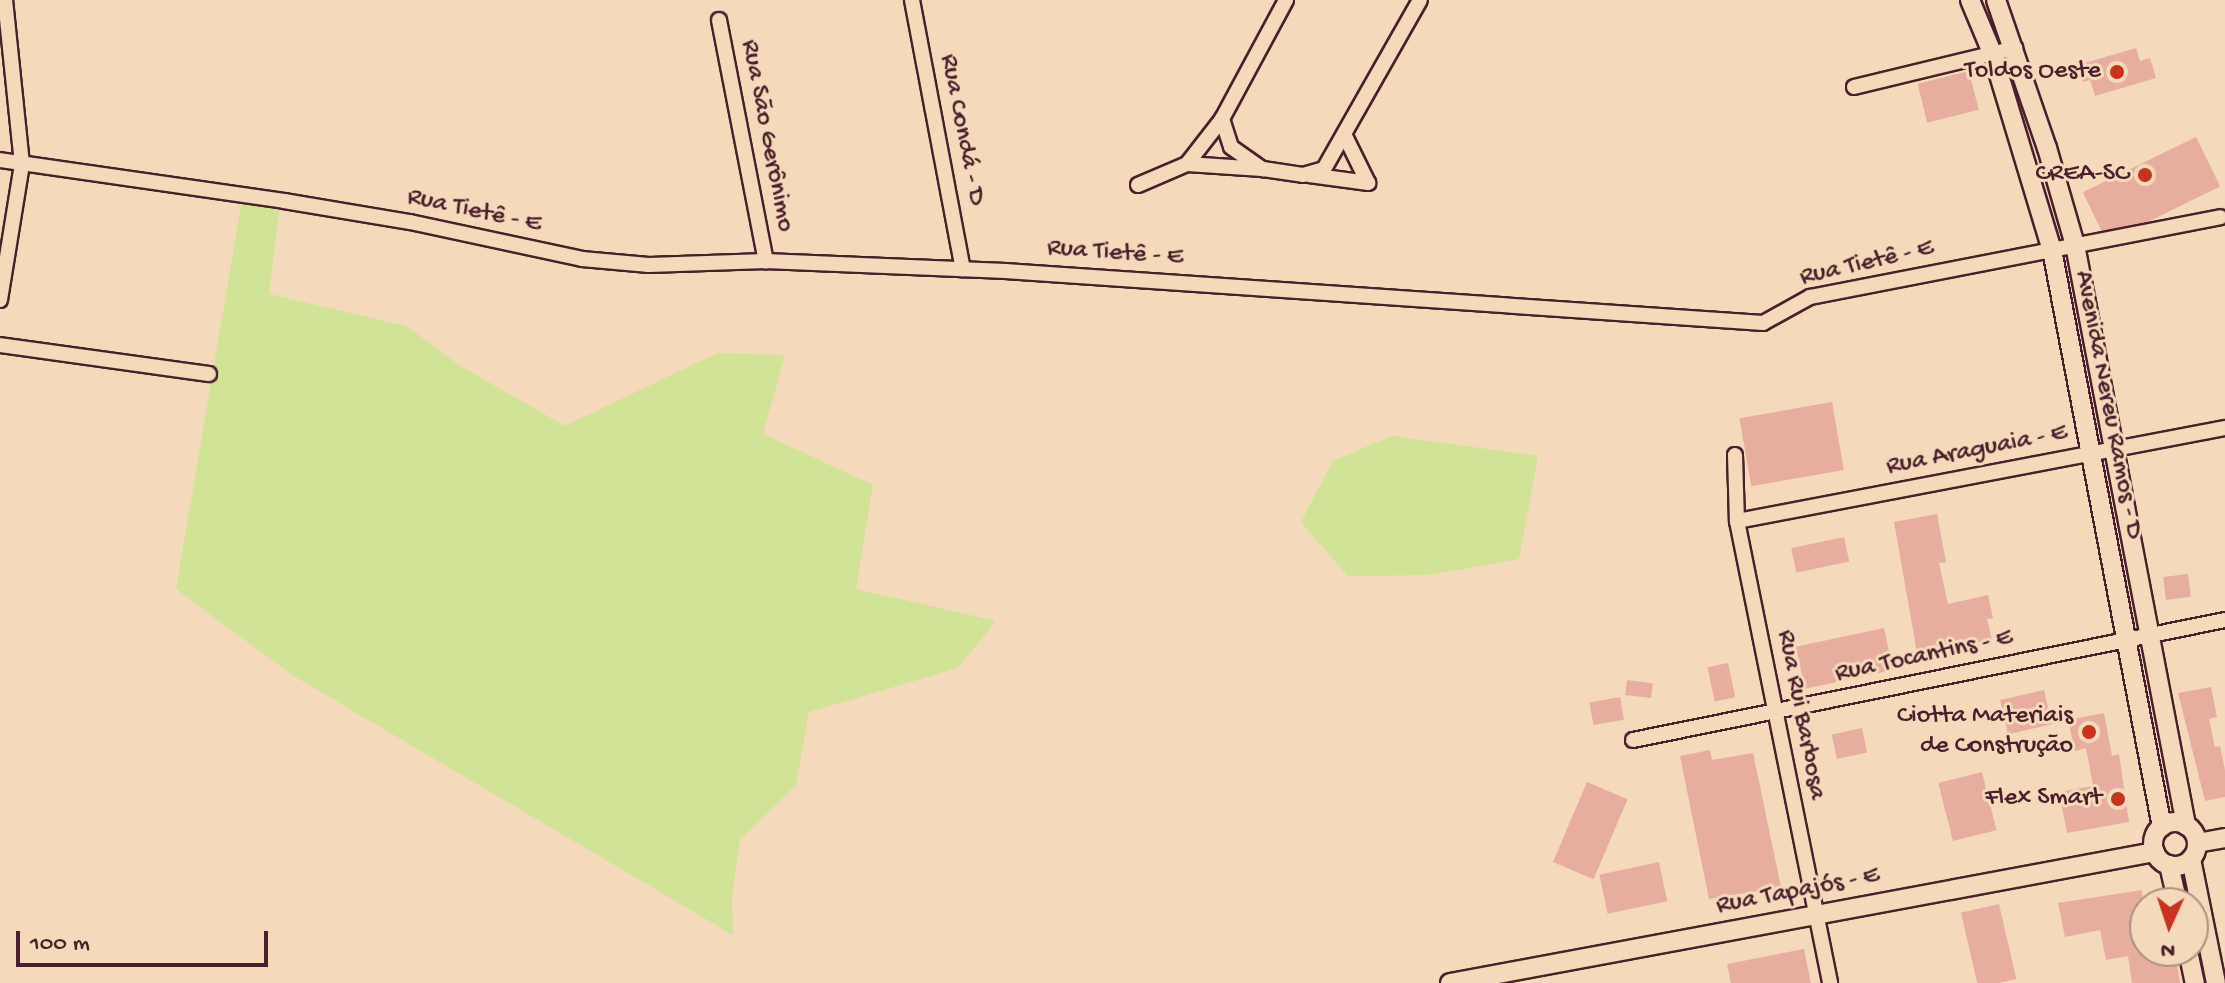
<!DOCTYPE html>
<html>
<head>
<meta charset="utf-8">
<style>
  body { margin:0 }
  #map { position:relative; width:2225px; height:983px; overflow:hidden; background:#f4d9bb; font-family:"Gochi Hand",sans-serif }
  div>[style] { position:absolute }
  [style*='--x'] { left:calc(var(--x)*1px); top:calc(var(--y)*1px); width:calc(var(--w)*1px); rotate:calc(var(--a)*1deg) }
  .green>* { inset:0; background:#d1e397 }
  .building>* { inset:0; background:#e7aea0; transform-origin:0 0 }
  .roads { filter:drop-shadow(2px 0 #4a1f2b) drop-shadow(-2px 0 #4a1f2b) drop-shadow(0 2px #4a1f2b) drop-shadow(0 -2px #4a1f2b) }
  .minor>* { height:14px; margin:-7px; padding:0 7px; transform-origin:7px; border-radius:7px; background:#f4d9bb }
  .tertiary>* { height:18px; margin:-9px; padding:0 9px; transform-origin:9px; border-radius:9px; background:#f4d9bb }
  .tertiary>.ring { margin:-9px; padding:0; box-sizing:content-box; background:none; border:18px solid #f4d9bb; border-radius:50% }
  .dots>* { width:22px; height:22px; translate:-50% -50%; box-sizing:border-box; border:4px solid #f4d9bb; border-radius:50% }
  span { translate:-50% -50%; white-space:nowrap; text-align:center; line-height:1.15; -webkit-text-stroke:6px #f4d9bb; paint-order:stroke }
  .poi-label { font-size:26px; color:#4a1f2b }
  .right { translate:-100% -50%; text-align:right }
  .street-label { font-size:26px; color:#4a1f2b }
  .north { position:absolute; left:2129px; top:887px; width:80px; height:80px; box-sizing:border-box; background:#f4d9bb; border:2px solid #b08f81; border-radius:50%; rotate:183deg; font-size:22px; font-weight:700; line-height:32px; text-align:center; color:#4a1f2b }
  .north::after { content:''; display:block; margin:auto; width:28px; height:36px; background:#c8321e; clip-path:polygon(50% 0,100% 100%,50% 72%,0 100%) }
  .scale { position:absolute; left:16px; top:931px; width:252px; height:36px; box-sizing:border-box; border:4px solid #4a1f2b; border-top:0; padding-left:10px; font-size:24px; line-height:28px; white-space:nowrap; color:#4a1f2b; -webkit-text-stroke:6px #f4d9bb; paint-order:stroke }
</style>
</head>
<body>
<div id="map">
  <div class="green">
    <div style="clip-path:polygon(242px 200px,280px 205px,269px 294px,406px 326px,462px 367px,565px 426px,717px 353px,785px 355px,763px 434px,873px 485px,856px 589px,996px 621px,958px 668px,809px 712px,796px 785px,740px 840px,732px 896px,733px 935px,292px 675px,176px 589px)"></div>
    <div style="clip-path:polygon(1392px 436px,1538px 456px,1519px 559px,1430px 575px,1348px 576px,1301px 522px,1333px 461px)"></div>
  </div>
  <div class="building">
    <div style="clip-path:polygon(2136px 48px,2140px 61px,2150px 58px,2156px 78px,2095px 96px,2090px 80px,2083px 82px,2078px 65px)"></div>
    <div style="left:1969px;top:71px;width:40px;height:53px;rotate:76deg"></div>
    <div style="left:2196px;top:137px;width:55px;height:126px;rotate:64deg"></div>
    <div style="left:1832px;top:402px;width:69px;height:94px;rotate:80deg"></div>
    <div style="clip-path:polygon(1937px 514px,1946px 562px,1939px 563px,1948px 604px,1988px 595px,1993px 618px,1987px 619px,1992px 640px,1917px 653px,1894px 522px)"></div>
    <div style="left:1844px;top:537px;width:25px;height:54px;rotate:78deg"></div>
    <div style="left:2188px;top:574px;width:23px;height:25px;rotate:83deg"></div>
    <div style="left:1884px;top:628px;width:43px;height:90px;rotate:78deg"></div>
    <div style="left:1728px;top:663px;width:35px;height:21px;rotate:78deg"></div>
    <div style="left:1627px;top:680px;width:26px;height:15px;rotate:7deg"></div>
    <div style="clip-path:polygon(2211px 687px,2217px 717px,2209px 719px,2215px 747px,2220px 746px,2225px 770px,2225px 797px,2205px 801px,2178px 693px)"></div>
    <div style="left:2044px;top:690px;width:35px;height:45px;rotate:77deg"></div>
    <div style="left:1620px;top:697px;width:23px;height:31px;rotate:80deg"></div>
    <div style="clip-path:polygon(2104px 713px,2112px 756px,2119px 754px,2129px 822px,2067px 833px,2059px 792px,2093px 786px,2086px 748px,2075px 751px,2068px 720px)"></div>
    <div style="left:1862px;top:728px;width:25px;height:31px;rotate:78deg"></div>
    <div style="clip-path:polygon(1710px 750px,1712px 760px,1753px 753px,1781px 887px,1709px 899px,1680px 756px)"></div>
    <div style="left:1982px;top:772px;width:60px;height:45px;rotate:76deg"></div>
    <div style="left:1587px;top:782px;width:44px;height:87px;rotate:23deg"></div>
    <div style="left:1659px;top:862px;width:40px;height:61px;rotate:78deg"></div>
    <div style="clip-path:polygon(2142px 890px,2145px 951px,2157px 951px,2158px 955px,2175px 951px,2180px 983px,2132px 983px,2128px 956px,2106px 960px,2100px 930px,2065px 937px,2058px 903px)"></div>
    <div style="left:1999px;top:904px;width:77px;height:39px;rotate:77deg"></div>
    <div style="clip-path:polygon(1804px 949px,1811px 983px,1731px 983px,1727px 964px)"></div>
  </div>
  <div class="roads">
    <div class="minor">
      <div style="--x:912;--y:0;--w:274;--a:79.3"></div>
      <div style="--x:719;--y:20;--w:246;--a:79"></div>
      <div style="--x:1854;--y:87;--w:166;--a:-13.6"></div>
      <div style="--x:1222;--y:119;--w:29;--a:72"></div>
      <div style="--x:1231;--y:147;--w:39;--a:35"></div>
      <div style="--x:1263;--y:169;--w:40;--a:8.5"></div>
      <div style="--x:1303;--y:175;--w:22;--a:-16"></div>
      <div style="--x:1324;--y:169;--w:194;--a:-60.4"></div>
      <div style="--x:1345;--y:136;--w:52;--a:63.9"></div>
      <div style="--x:0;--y:160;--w:287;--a:8.2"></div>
      <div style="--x:284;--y:201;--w:128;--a:9.5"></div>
      <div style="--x:410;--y:222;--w:176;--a:12.1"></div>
      <div style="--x:582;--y:259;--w:67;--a:5.1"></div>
      <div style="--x:649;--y:265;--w:117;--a:-2"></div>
      <div style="--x:766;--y:261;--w:239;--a:2.4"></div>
      <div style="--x:1005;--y:271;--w:760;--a:3.92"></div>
      <div style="--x:1763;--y:323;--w:54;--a:-29"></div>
      <div style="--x:1810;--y:297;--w:418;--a:-11"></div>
      <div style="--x:1187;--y:164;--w:75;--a:3.8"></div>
      <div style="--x:1309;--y:175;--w:60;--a:7.7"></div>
      <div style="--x:1138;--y:185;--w:53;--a:-23.2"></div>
      <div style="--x:1187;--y:164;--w:57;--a:-52.1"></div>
      <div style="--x:1222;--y:119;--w:135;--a:-61.7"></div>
      <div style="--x:0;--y:300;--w:138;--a:-80.8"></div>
      <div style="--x:22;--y:164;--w:165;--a:-95.9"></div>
      <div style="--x:0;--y:345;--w:211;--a:7.9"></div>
      <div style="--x:1735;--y:455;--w:66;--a:88.3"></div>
      <div style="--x:1737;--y:521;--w:471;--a:78.6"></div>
      <div style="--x:1737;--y:521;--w:497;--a:-10.8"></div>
      <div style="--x:1633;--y:740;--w:604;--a:-11.46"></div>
    </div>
    <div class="tertiary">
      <div style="--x:1970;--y:0;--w:60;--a:67.3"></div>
      <div style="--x:1993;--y:55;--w:204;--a:73.2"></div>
      <div style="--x:2052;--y:250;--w:587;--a:79.21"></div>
      <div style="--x:1996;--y:0;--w:157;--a:71"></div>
      <div style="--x:2047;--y:148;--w:101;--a:73.9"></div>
      <div style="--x:2075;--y:245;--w:591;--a:79.17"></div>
      <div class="ring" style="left:2153px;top:822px;width:26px;height:26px"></div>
      <div style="--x:2197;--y:843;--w:28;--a:-10"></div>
      <div style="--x:2191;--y:859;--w:126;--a:78.6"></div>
      <div style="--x:2169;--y:865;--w:39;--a:77"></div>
      <div style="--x:2188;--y:951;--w:33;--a:78"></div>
      <div style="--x:1450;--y:983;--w:717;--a:-10.53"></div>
    </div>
  </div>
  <div class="dots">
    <div style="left:2117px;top:72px;background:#c8321e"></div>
    <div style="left:2145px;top:175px;background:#c8321e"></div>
    <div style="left:2089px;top:732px;background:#c8321e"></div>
    <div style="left:2118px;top:799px;background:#c8321e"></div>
  </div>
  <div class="poi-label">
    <span class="right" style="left:2101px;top:72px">Toldos Oeste</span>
    <span class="right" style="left:2129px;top:175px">CREA-SC</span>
    <span class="right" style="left:2073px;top:732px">Ciotta Materiais<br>de Construção</span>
    <span class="right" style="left:2102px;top:799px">Flex Smart</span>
  </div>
  <div class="street-label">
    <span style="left:961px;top:130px;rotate:79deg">Rua Condá - D</span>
    <span style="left:766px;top:136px;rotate:79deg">Rua São Gerônimo</span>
    <span style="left:474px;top:212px;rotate:12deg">Rua Tietê - E</span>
    <span style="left:1115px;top:254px;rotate:4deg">Rua Tietê - E</span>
    <span style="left:1867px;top:264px;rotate:-13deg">Rua Tietê - E</span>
    <span style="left:2107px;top:405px;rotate:79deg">Avenida Nereu Ramos - D</span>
    <span style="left:1977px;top:451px;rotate:-11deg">Rua Araguaia - E</span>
    <span style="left:1924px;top:657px;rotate:-12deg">Rua Tocantins - E</span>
    <span style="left:1800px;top:715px;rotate:79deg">Rua Rui Barbosa</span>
    <span style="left:1798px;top:892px;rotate:-11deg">Rua Tapajós - E</span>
  </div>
  <div class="north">N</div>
  <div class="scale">100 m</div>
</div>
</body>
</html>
